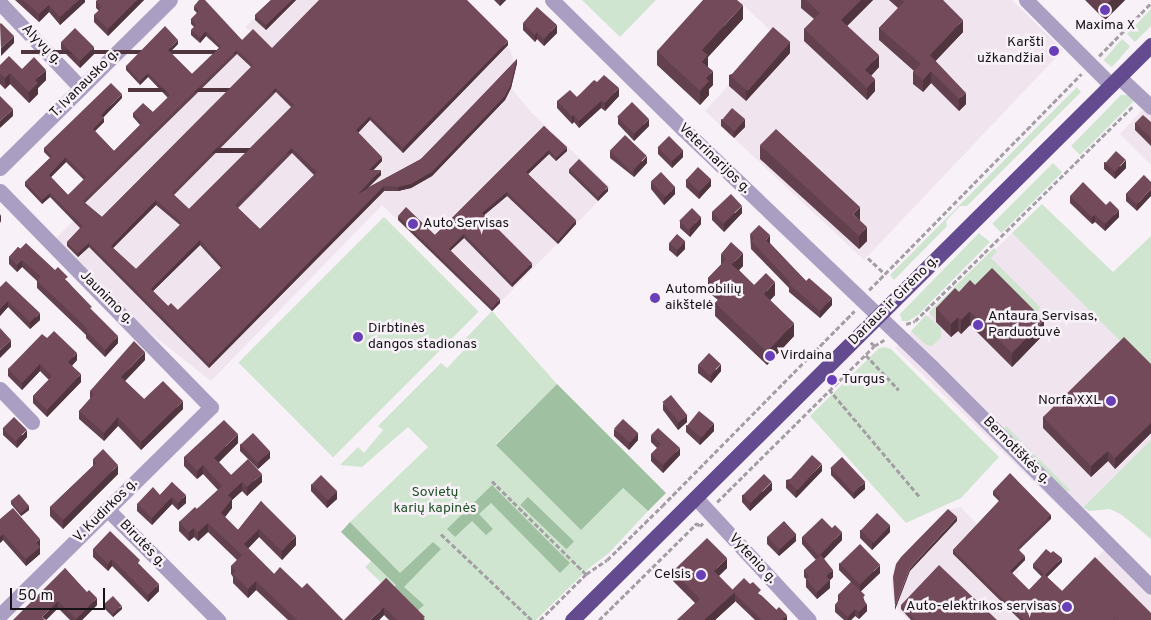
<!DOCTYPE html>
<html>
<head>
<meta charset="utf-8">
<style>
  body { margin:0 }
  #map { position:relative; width:1151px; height:620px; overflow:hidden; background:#f8f2f8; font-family:Overpass,sans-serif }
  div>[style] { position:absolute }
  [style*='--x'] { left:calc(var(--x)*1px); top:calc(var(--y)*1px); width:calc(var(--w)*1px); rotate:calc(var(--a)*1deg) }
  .built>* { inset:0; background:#f0e4ee }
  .green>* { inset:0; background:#cfe5d0; transform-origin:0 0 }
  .forest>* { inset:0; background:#9fc1a1; transform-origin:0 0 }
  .path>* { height:2.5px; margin-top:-1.25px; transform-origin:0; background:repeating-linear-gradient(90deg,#a49fa4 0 5px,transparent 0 7.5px) }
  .minor>* { height:15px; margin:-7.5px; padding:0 7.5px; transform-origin:7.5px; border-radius:7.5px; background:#aa9fc3 }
  .trunk>* { height:15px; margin:-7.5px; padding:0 7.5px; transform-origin:7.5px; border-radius:7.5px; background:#644a8e }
  .wall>* { inset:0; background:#62404d }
  .shaded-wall>* { inset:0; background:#50343e; transform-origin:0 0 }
  .building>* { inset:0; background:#724a59; transform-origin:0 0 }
  .dots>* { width:14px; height:14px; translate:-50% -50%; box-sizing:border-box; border:2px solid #f8f2f8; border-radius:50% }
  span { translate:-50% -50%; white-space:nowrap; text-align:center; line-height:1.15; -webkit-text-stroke:5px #f8f2f8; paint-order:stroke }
  .poi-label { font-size:14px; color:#151315 }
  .right { translate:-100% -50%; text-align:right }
  .left { translate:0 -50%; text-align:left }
  .street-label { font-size:14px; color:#151315 }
  .park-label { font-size:14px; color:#205228 }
  .scale { position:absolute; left:10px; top:588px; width:95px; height:22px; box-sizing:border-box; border:2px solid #151315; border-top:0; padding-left:6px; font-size:15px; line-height:18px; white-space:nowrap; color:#151315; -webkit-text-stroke:4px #f8f2f8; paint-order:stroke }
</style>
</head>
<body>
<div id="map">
  <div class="built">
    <div style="clip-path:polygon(275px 0,462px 0,510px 49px,516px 68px,511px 88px,531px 112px,611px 188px,492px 311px,382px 205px,211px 381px,126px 314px,55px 239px,84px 210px,82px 206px,253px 33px,245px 27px)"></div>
    <div style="clip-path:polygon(738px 0,1012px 0,1063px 50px,864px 260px,705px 111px,775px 35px)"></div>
    <div style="clip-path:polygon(1144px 108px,1151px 115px,1151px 165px,1120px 134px)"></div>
    <div style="clip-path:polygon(1012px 233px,1151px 372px,1151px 440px,1071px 518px,895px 348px)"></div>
    <div style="clip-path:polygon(961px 507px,1020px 571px,1004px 587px,1041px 615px,1104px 550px,1151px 597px,1151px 620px,909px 620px,899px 611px,892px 592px,892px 578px,895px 566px,947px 510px)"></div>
  </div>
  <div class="green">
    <div style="clip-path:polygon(582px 0,656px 0,620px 37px)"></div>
    <div style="clip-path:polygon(1151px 9px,1151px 26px,1135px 42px,1127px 34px)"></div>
    <div style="left:1122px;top:39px;width:11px;height:28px;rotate:41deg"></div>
    <div style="clip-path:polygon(1077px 87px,1081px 92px,967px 206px,960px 206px,946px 221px,947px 226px,894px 280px,890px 275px)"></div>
    <div style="clip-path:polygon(1121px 95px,1129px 95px,1135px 100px,1080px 155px,1071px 146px)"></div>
    <div style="left:1053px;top:163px;width:13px;height:86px;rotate:45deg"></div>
    <div style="clip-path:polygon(1042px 204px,1113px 272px,1151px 236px,1151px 372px,1012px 233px)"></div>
    <div style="left:384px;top:217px;width:134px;height:206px;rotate:45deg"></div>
    <div style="clip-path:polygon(979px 233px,990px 242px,918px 315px,908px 321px,902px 321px,900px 314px)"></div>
    <div style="clip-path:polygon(994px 248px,997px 252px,991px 258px,1040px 307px,1031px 321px,936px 321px,929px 312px)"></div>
    <div style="clip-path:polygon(492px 311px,557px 384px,496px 444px,623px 488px,648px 511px,609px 553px,588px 569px,536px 620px,420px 620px,365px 567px,380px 553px,350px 522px,428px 447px,408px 427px,362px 467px,340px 465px,358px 447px,364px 453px,383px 430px,378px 426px,441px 363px,447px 368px,469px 345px,464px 340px)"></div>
    <div style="clip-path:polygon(926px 315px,941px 328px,941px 338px,932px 346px,926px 345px,911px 331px)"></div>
    <div style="clip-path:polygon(884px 347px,891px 349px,999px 457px,961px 498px,906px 523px,810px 416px,879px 348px)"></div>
    <div style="clip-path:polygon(1006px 426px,1071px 491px,1061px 490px,1002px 430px)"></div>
    <div style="clip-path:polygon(1151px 440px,1151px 539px,1122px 515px,1110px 509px,1089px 511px,1083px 507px)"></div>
  </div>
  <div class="forest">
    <div style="clip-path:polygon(557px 384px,666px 493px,648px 511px,623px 488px,581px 530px,496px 445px)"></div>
    <div style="clip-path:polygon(492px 485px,570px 563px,560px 573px,491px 503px,479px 514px,493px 529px,486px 535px,472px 521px,455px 537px,447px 529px)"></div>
    <div style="left:528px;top:497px;width:64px;height:11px;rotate:44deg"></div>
    <div style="clip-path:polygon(350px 522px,400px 573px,433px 542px,441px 549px,404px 587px,424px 605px,414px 614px,390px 591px,396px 585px,341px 532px)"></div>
  </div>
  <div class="path">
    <div style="--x:1099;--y:56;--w:74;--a:-45.5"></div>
    <div style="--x:868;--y:258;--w:23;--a:43"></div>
    <div style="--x:869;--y:290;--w:303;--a:-45.5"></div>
    <div style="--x:906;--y:324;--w:9;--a:-18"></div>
    <div style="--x:915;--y:321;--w:305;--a:-44.6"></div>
    <div style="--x:874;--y:346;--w:12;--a:-31"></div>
    <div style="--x:866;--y:355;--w:48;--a:46.7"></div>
    <div style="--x:829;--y:389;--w:140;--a:49.9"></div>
    <div style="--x:492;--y:481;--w:132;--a:44.7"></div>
    <div style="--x:717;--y:502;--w:221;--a:-44.8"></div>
    <div style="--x:874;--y:346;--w:6;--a:-135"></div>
    <div style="--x:441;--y:534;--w:125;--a:43.4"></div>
    <div style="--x:540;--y:620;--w:65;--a:-45"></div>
    <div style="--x:586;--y:574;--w:25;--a:-34"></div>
    <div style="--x:607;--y:560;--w:77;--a:-44.5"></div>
    <div style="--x:662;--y:506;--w:274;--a:-45.4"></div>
    <div style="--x:599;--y:620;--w:138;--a:-44.7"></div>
    <div style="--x:697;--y:523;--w:4;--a:45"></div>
    <div style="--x:700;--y:526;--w:4;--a:-45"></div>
  </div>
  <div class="minor">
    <div style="--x:552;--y:0;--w:185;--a:44.6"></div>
    <div style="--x:684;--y:130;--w:344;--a:43.7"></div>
    <div style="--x:933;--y:368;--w:309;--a:45.1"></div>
    <div style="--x:1026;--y:0;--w:120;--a:45"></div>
    <div style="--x:0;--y:3;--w:117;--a:46.4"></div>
    <div style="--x:1119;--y:77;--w:44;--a:43.2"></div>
    <div style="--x:0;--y:168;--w:239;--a:-44.7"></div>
    <div style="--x:0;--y:191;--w:302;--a:45.7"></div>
    <div style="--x:211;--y:407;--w:296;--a:135.4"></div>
    <div style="--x:0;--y:389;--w:46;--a:45.9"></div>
    <div style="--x:696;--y:498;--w:166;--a:47.2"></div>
    <div style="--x:108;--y:510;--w:156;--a:45"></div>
  </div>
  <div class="trunk">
    <div style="--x:572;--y:620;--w:816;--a:-44.8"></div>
  </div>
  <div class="wall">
    <div style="clip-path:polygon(15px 0,85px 0,85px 2px,60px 25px,49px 12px,39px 22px)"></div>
    <div style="clip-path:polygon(144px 0,108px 36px,94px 22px,94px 15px,99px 11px,96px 8px,96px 1px)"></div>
    <div style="clip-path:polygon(271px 0,296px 0,266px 30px,255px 20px,255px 15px)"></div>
    <div style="clip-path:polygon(494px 0,506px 0,500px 6px)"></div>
    <div style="clip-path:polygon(801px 0,873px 0,847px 26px,879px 67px,871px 76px,875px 91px,867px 100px,804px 41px,804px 29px,814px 19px,801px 8px)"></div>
    <div style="clip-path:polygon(889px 0,943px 0,963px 32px,935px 61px,966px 104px,959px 111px,931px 83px,923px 92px,913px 84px,913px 72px,914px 71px,879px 40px,879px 28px,898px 8px)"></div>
    <div style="clip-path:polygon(1085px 0,1125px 0,1105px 20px)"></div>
    <div style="clip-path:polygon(evenodd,194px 6px,242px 40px,272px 48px,508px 45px,403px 153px,370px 120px,358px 133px,382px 161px,373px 170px,381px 175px,367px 188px,421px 159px,517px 63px,511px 88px,505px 100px,432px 176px,411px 188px,398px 191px,384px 191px,209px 368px,89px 247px,78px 257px,67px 246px,67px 242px,80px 228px,50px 197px,42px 204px,25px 186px,25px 182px,50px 158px,44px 152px,44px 148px,122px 98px,103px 117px,104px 122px,95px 131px,114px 151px,140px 125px,133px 117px,133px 113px,153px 112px,168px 98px,148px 77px,140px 85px,126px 70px,126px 66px,178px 44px,170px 52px,192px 74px,219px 48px,206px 36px,200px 43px,191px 35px,191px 30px,194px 27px,191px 24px,191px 19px,197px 13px,194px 10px,194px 6px,237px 54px,251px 67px,102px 217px,85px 203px,237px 54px,194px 6px,276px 92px,291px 107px,189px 209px,174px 195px,276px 92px,194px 6px,292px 153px,314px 175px,260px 229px,238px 208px,292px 153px,194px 6px,66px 162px,84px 180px,68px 195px,51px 177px,66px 162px,194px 6px,156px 205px,180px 225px,136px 269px,113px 248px,156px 205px,194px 6px,200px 245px,221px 268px,178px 310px,168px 306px,153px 291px,200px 245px)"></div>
    <div style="clip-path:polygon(743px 19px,708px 57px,708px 67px,713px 85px,709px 89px,709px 95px,700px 105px,657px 65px,657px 51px)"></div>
    <div style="clip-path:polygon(523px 23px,557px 33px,544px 46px,537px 39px,535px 42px,523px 30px)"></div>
    <div style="clip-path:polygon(61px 42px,94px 54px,80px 68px,61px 49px)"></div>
    <div style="clip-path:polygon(790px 53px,746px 101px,729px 86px,729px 75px)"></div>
    <div style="clip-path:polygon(0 65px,22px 69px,46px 80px,38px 88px,38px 94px,29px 103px,10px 84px,5px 89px,0 84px)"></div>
    <div style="clip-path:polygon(597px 82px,619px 96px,605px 111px,601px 108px,579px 128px,574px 122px,572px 124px,557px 108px,557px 101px,577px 97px)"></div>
    <div style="clip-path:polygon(618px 117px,649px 126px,634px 141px,618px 124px)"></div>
    <div style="clip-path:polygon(721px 119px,745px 127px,734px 138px,721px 126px)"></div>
    <div style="clip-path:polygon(1151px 122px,1151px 146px,1135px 130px,1135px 123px)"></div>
    <div style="clip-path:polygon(544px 126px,567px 151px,556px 161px,549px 154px,528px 174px,576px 224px,558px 244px,507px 196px,484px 215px,532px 267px,512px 287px,464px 238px,450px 251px,500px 303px,492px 311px,398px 220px,398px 216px,435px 235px)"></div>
    <div style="clip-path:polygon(760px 145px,860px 221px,867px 241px,859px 249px,760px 159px)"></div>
    <div style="clip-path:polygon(658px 147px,683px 157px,672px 168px,658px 154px)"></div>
    <div style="clip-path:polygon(610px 151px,647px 163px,634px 177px,610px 158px)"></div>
    <div style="clip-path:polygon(1104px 162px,1126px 168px,1115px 179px,1104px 169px)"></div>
    <div style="clip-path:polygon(569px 169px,608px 191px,598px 201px,569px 173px)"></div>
    <div style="clip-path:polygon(1144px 175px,1137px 211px,1126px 201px,1126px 194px)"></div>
    <div style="clip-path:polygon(686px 179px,711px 186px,699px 199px,686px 187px)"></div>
    <div style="clip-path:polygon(651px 182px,675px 194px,664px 205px,651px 189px)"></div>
    <div style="clip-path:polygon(1070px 196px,1119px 217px,1105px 231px,1095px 222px,1092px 224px,1070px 203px)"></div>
    <div style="clip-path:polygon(712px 212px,742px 213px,724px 232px,712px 220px)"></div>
    <div style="clip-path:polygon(680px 221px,701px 224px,690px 237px,680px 228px)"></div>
    <div style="clip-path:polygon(750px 234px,770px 243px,806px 281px,832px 305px,820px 318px,789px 292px,789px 288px,751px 249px)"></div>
    <div style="clip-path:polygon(669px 243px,685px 249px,677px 257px,669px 250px)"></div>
    <div style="clip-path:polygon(18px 247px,68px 282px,118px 343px,105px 357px,86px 338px,86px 335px,37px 288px,37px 281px,22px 267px,17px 272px,9px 264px,9px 257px)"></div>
    <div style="clip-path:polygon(721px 254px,743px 266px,739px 270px,754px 285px,775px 295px,770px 300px,794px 336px,767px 365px,715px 316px,715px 303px,718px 300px,708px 292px,708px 278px,721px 265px)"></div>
    <div style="clip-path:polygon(975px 285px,1044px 334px,1012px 367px,970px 325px,961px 334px,958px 331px,951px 337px,936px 322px,936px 308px,959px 292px)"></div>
    <div style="clip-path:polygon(0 287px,40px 320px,30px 329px,8px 307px,0 316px)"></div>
    <div style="clip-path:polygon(47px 338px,77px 360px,72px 366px,81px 382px,47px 417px,33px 403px,33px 396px,49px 380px,40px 371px,22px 390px,8px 376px,8px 369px)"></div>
    <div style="clip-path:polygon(145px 360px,125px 381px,144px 399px,183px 409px,141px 450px,118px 426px,104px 441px,79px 419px,79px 411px,90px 399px,90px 391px)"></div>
    <div style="clip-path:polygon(1151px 364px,1151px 433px,1115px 469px,1108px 461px,1091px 477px,1043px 428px,1043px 417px)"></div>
    <div style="clip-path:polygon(698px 365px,721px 371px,711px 383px,698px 373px)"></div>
    <div style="clip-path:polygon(663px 403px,687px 422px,678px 430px,663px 410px)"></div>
    <div style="clip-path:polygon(686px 425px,714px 431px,700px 445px,686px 432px)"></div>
    <div style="clip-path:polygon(3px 428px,27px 437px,17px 448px,3px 435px)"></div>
    <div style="clip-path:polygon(614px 429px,638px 440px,629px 450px,614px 436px)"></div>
    <div style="clip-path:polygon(651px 435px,680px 455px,663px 473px,651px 461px,651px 454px,657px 448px,651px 442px)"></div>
    <div style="clip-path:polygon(238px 443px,219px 462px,231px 475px,262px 482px,247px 496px,242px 491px,232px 500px,232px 508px,225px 517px,238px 530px,261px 501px,296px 545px,282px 560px,259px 537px,248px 548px,274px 574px,302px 588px,343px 620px,288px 620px,256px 590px,248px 598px,233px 583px,233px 577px,231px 574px,231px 566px,237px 560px,208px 532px,198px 541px,194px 537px,189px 541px,179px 531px,179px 522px,197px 509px,218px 490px,203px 474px,197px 479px,184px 466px,184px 457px)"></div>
    <div style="clip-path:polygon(240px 444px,270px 458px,258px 469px,240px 451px)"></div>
    <div style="clip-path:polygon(93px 459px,118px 474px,63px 529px,50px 516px,50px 507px,93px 466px)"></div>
    <div style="clip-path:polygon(831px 468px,865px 489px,854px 499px,831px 475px)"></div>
    <div style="clip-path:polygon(822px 471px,796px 498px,786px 488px,786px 480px)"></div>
    <div style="clip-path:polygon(172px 482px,186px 503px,178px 510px,172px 504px,152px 525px,137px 511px,137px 504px,160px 495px)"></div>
    <div style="clip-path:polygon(311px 484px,337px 499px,327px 508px,311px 491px)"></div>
    <div style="clip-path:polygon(772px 490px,750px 511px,742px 502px,742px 495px)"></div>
    <div style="clip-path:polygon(993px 491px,1051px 519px,1019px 550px,1025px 560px,1012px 573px,1029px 590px,1042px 577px,1033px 568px,1033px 564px,1062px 562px,1047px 577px,1062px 591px,1151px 620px,1020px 620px,953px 554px,953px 550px,999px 501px,993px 495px)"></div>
    <div style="clip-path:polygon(11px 501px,29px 510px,21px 516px,11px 504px)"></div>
    <div style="clip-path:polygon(0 519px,40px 546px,40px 554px,26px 566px,3px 540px,0 543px)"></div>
    <div style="clip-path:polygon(860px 530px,890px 532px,872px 550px,860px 538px)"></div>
    <div style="clip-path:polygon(767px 537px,796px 541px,779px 556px,767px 544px)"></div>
    <div style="clip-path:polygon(802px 537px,842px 540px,824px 559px,833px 577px,830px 580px,830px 588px,817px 599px,806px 587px,806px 579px,804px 577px,804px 570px,816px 560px,802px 544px)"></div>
    <div style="clip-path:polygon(93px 549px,140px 565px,159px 591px,148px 602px,112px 566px,108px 571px,93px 557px)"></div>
    <div style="clip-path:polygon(839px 563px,880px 573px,861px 591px,865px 602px,867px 611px,859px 619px,855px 616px,851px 620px,844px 620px,835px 612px,835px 605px,838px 601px,838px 595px,851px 582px,839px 570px)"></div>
    <div style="clip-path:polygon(65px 568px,97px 605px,82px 620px,70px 620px,58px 608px,46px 620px)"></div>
    <div style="clip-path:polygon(727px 568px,719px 576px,732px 590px,761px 595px,787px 620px,755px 620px,735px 601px,715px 620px,677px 620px,695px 603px,673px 581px,673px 571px)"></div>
    <div style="clip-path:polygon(386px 578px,425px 620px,389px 620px,384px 615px,379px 620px)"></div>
    <div style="clip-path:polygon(104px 604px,122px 609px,113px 617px,104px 608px)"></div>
    <div style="clip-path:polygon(901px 605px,997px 620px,911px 620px,901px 609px)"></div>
  </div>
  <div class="shaded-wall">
    <div style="clip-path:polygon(79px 0,85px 0,85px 2px,60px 25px,60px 17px)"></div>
    <div style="clip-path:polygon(137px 0,144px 0,108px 36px,108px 29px)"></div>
    <div style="clip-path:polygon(292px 0,296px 0,266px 30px,266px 25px)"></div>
    <div style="clip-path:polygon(500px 0,506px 0,500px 6px)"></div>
    <div style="clip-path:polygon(861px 0,873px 0,841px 32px,841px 20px)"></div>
    <div style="clip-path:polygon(1111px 0,1125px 0,1105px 20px,1105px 6px)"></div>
    <div style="clip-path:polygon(49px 5px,49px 12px,39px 22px,39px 14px)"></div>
    <div style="clip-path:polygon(743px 5px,743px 19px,708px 57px,708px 69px,702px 75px,702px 50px)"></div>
    <div style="clip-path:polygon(963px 20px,963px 32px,930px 67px,930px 55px)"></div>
    <div style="clip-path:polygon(557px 25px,557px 33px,544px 46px,544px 39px)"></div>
    <div style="clip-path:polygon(206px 31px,206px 36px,200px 43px,200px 38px)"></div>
    <div style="clip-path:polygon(537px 32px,537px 39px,535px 42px,535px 35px)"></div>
    <div style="clip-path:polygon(14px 36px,14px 43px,1px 56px,1px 48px)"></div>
    <div style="clip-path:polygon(178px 40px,178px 44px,168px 54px,168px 50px)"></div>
    <div style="clip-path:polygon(508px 41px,508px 45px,403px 153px,403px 148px)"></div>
    <div style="clip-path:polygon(790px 42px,790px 53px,746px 101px,746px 90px)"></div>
    <div style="clip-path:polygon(94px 47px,94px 54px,80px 68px,80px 60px)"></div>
    <div style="left:237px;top:50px;width:4px;height:216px;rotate:90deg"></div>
    <div style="clip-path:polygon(879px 55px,879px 67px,865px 82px,865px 70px)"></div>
    <div style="clip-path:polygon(517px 59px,517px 63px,511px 88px,505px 100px,432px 176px,411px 188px,398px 191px,398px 187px)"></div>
    <div style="clip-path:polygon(46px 70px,46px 80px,38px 88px,38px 94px,29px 103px,29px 92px,35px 80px)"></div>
    <div style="clip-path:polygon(713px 71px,713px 85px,709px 89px,709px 95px,700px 105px,700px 91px,706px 78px)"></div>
    <div style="clip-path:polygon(931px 71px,931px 83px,923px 92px,923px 80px)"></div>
    <div style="clip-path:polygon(10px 73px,10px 84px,5px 89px,5px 78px)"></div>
    <div style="clip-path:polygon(148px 73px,148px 77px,140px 85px,140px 81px)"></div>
    <div style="clip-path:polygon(875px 79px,875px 91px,867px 100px,867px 88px)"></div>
    <div style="left:276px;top:88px;width:4px;height:148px;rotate:90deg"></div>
    <div style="clip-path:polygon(619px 88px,619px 96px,605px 111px,605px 103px)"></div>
    <div style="clip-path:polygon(966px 93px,966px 104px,959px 111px,959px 99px)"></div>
    <div style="clip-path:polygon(122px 94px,122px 98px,101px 120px,101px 115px)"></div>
    <div style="clip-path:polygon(601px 101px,601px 108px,579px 128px,579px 121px)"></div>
    <div style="clip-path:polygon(13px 109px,13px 116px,0 128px,0 121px)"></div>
    <div style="clip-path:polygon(574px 115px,574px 122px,572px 124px,572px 116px)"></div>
    <div style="clip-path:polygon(370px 116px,370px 120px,356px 135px,356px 130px)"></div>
    <div style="clip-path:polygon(104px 118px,104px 122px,93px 133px,93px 129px)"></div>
    <div style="clip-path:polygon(649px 119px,649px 126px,634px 141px,634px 134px)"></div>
    <div style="clip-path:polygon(745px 119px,745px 127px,734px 138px,734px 131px)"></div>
    <div style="clip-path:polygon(567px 147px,567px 151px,556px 161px,556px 158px)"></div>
    <div style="left:292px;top:148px;width:5px;height:81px;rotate:90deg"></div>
    <div style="clip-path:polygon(549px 150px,549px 154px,526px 176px,526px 172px)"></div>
    <div style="clip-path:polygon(683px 150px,683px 157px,672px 168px,672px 161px)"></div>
    <div style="clip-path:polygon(647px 156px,647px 163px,634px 177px,634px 170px)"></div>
    <div style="clip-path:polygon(66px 157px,66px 162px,49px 179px,49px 175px)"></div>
    <div style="clip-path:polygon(382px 157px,382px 161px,369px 175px,369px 170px)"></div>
    <div style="clip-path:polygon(1126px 160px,1126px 168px,1115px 179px,1115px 172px)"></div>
    <div style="clip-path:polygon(381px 170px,381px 175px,358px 198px,358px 194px)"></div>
    <div style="clip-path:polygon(711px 179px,711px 186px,699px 199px,699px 192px)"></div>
    <div style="clip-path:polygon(384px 186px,384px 191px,209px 368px,209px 364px)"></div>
    <div style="clip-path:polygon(608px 187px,608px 191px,598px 201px,598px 198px)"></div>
    <div style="clip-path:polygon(675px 187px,675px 194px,664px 205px,664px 198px)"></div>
    <div style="clip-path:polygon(1151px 189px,1151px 196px,1137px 211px,1137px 204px)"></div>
    <div style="clip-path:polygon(507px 192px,507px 196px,482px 217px,482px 213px)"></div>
    <div style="clip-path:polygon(50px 193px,50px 197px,42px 204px,42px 200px)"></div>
    <div style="clip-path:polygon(156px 200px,156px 205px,111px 250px,111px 246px)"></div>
    <div style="clip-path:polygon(742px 206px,742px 213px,724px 232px,724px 224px)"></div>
    <div style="clip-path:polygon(860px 207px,860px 221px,853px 214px)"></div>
    <div style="clip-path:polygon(1119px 210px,1119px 217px,1105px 231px,1105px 224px)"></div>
    <div style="clip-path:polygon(1px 214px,1px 221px,0 223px,0 216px)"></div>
    <div style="clip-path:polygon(1095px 215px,1095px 222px,1092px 224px,1092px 217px)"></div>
    <div style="clip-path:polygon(701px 217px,701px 224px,690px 237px,690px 229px)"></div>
    <div style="clip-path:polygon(576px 220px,576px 224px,558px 244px,558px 241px)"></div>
    <div style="clip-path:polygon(867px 227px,867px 241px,859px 249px,859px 236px)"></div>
    <div style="clip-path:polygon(464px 234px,464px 238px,449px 252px,449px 249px)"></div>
    <div style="clip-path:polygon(770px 235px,770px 243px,766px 247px,766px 240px)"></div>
    <div style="clip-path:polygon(200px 240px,200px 245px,151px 293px,151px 289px)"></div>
    <div style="clip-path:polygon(685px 241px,685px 249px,677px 257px,677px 250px)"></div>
    <div style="clip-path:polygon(89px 243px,89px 247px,78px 257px,78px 253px)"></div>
    <div style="clip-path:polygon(743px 253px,743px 266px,732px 277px,732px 264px)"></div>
    <div style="clip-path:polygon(22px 260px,22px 267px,17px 272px,17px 265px)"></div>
    <div style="clip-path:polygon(532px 263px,532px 267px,512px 287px,512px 283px)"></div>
    <div style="clip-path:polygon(775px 282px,775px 295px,764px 307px,764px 294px)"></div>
    <div style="clip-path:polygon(832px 298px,832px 305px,820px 318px,820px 311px)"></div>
    <div style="clip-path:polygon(500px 299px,500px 303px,492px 311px,492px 308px)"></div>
    <div style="clip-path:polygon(8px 301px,8px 307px,0 316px,0 309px)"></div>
    <div style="clip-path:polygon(970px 311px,970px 325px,961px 334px,961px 320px)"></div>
    <div style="clip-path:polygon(40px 313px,40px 320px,30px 329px,30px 322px)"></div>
    <div style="clip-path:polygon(958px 317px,958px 331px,951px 337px,951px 324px)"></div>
    <div style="clip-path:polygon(1044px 320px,1044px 334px,1012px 367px,1012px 353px)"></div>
    <div style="clip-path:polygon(794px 323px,794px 336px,767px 365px,767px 352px)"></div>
    <div style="clip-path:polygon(118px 336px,118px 343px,105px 357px,105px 350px)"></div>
    <div style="clip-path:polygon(11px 340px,11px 347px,0 358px,0 350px)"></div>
    <div style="clip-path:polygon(145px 352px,145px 360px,121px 385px,121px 377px)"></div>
    <div style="clip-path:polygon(77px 353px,77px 360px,68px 369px,68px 362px)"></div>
    <div style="clip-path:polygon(40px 364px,40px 371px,22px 390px,22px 383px)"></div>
    <div style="clip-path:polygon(721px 364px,721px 371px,711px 383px,711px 376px)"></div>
    <div style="clip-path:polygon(81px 374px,81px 382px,47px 417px,47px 410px)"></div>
    <div style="clip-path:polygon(183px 401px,183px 409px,141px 450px,141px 442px)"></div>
    <div style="clip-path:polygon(687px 415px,687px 422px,678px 430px,678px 423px)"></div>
    <div style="clip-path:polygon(118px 417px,118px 426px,104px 441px,104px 433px)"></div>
    <div style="clip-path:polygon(714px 423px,714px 431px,700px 445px,700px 438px)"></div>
    <div style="clip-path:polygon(1151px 423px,1151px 433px,1115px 469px,1115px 458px)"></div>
    <div style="clip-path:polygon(27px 430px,27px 437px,17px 448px,17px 441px)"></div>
    <div style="clip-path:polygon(638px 433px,638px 440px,629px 450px,629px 443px)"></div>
    <div style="clip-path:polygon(238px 434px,238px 443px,214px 467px,214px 458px)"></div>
    <div style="clip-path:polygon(680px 448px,680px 455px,663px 473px,663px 465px)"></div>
    <div style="clip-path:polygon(270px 451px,270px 458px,258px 469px,258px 462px)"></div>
    <div style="clip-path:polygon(1108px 451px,1108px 461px,1091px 477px,1091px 466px)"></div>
    <div style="clip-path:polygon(822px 464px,822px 471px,796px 498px,796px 490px)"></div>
    <div style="clip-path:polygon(118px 465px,118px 474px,63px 529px,63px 520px)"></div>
    <div style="clip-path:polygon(203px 465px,203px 474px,197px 479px,197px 471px)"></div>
    <div style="clip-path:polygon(262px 474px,262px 482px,247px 496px,247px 487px)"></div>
    <div style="clip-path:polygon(242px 482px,242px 491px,232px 500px,232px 508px,221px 522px,221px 513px,228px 495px)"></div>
    <div style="clip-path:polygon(772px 482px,772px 490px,750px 511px,750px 504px)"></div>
    <div style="clip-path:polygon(865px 482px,865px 489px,854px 499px,854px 492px)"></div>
    <div style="clip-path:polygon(337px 491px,337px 499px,327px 508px,327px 501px)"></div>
    <div style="clip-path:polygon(186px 495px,186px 503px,178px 510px,178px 503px)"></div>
    <div style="clip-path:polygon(172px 497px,172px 504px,152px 525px,152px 518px)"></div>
    <div style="clip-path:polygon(29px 506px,29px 510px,21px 516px,21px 512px)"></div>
    <div style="left:1051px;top:515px;width:4px;height:47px;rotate:90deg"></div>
    <div style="clip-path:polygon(957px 517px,957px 521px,910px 571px,895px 610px,895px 606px,910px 568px)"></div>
    <div style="clip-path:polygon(208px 523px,208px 532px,198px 541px,198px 532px)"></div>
    <div style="clip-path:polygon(890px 525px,890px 532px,872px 550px,872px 543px)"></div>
    <div style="clip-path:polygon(194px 528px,194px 537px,189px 541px,189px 532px)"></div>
    <div style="clip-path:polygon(259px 529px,259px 537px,244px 553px,244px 544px)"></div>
    <div style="clip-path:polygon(842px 532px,842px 540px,819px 563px,819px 556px)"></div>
    <div style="clip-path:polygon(3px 534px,3px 540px,0 543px,0 537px)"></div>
    <div style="clip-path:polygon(796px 534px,796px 541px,779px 556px,779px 549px)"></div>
    <div style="clip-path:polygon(296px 536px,296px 545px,282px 560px,282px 551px)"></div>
    <div style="clip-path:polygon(40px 539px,40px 546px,36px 549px,36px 542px)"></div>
    <div style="clip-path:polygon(40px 547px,40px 554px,26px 566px,26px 559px)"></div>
    <div style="clip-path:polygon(1025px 556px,1025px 560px,1010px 575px,1010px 571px)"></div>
    <div style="clip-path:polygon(727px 558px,727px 568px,714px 580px,714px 571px)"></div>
    <div style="clip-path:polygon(1062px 558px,1062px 562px,1045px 579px,1045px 575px)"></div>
    <div style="clip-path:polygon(112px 559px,112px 566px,108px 571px,108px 564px)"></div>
    <div style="clip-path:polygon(880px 565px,880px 573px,860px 592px,860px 585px)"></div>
    <div style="clip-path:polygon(833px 570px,833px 577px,826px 584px,826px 576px)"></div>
    <div style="clip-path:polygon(830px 580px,830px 588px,817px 599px,817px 592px)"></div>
    <div style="clip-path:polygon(256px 581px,256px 590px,248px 598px,248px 589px)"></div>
    <div style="clip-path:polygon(159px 584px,159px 591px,148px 602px,148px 595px)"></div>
    <div style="clip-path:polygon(735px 592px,735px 602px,715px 620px,704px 620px)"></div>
    <div style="clip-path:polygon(97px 598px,97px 605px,82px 620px,76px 620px,76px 619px)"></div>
    <div style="clip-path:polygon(58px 601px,58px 608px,46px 620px,42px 617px)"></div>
    <div style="clip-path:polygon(867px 604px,867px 611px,859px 619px,859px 612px)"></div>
    <div style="clip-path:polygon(122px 606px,122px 609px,113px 617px,113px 614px)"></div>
    <div style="clip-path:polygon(384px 607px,384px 615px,379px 620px,370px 620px)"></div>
    <div style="clip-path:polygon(855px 609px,855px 616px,851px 620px,848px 620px,848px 617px)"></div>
    <div style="clip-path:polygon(787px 615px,787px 620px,782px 620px)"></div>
  </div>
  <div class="building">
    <div style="clip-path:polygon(23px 0,79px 0,60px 17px,49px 5px,39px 14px)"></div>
    <div style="clip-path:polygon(97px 0,137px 0,108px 29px,94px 15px,102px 7px,96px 1px)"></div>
    <div style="clip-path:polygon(evenodd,199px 0,205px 0,242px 40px,253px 29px,272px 48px,319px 0,467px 0,508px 41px,403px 148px,370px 116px,356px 130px,382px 157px,369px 170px,381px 170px,358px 194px,421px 159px,517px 59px,511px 84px,505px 96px,432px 172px,411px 184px,398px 187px,384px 186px,209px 364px,89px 243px,78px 253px,67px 242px,83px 226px,50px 193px,42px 200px,25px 182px,52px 156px,44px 148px,111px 83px,122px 94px,101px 115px,104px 118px,93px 129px,114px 151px,142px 123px,133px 113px,143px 103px,153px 112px,170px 95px,148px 73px,140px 81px,126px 66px,165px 26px,178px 40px,168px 50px,192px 74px,221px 46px,206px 31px,200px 38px,191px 30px,196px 25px,191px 19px,199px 11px,194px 6px,199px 0,237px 50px,253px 65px,102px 217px,83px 201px,237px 50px,199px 0,276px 88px,294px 105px,189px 209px,172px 193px,276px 88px,199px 0,292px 148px,317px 172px,260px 229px,235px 205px,292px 148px,199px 0,66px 157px,86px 177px,68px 195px,49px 175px,66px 157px,199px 0,156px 200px,182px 223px,136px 269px,111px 246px,156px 200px,199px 0,200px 240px,223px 266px,178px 310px,171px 303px,168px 306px,151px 289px,200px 240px)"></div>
    <div style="clip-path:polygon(271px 0,292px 0,266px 25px,255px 15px)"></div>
    <div style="clip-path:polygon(703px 0,737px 0,743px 5px,702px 50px,708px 55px,702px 62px,713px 71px,706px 78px,709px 81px,700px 91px,657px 51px)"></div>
    <div style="clip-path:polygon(806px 0,861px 0,841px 20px,879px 55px,865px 70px,875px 79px,867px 88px,804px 29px,820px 13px)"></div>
    <div style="clip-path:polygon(902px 0,943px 0,963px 20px,930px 55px,966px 93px,959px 99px,931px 71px,923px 80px,913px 72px,921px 64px,879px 28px,904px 2px)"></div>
    <div style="clip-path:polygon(1099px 0,1111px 0,1105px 6px)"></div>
    <div style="clip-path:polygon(537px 7px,557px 25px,544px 39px,537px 32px,535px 35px,523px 23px)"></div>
    <div style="clip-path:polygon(1px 23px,14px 36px,1px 48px,0 24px)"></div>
    <div style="left:773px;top:27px;width:23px;height:65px;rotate:41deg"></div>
    <div style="left:75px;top:28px;width:27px;height:20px;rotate:45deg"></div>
    <div style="clip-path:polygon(9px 56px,22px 69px,34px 57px,46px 70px,35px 80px,38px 83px,29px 92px,10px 73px,5px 78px,0 73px,0 65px)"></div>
    <div style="clip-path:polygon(604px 75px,619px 88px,605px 103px,601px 101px,579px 121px,574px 115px,572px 116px,557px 101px,570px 90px,577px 97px,594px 80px,597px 82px)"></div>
    <div style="clip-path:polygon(0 96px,13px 109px,0 121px)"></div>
    <div style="left:632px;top:102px;width:24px;height:21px;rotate:45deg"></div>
    <div style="left:732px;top:108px;width:17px;height:16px;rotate:40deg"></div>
    <div style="clip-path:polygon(1143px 115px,1151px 122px,1151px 138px,1135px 123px)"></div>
    <div style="clip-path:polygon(544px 126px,567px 147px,556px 158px,549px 150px,526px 172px,576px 220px,558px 241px,507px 192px,482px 213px,532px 263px,512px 283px,464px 234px,449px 249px,500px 299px,492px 308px,398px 216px,406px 207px,435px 235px)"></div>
    <div style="clip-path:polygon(776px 129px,860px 207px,853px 214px,867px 227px,859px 236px,760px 145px)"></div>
    <div style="left:625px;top:135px;width:30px;height:22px;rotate:44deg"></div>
    <div style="left:669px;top:136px;width:20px;height:16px;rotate:45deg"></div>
    <div style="left:1116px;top:151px;width:13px;height:16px;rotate:42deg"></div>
    <div style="left:579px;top:159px;width:40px;height:14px;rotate:44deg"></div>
    <div style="left:698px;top:167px;width:18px;height:17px;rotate:43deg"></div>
    <div style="left:661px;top:172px;width:21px;height:14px;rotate:47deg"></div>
    <div style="clip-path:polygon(1144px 175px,1151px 182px,1151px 189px,1137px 204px,1126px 194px)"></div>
    <div style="clip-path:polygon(1083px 182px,1106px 205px,1110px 201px,1119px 210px,1105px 224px,1095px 215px,1092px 217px,1070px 196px)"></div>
    <div style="left:731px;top:194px;width:16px;height:26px;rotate:47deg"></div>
    <div style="left:692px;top:208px;width:13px;height:18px;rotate:45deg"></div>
    <div style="clip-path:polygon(759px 225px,770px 235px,766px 240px,806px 281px,809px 278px,832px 298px,820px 311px,789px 284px,791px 283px,751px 241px,754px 238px,750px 234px)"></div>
    <div style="left:677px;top:234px;width:11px;height:12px;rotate:41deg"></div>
    <div style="clip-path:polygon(731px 242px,743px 253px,732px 264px,727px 260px,754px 285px,766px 273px,775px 282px,764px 294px,794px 323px,767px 352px,715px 303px,724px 294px,708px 278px,726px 259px,721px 254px)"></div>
    <div style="clip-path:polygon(26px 243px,55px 270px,58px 267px,68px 277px,65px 279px,92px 307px,90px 308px,118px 336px,105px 350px,86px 331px,88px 329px,37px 281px,41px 277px,22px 260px,17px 265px,9px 257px,18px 247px,20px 249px)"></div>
    <div style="clip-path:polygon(992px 268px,1044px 320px,1012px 353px,970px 311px,961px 320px,958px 317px,951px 324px,936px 308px,955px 288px,959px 292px,970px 280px,975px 285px)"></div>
    <div style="clip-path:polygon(6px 281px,40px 313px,30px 322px,8px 301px,0 309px,0 287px)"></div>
    <div style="clip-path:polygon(0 328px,11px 340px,0 350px)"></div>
    <div style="clip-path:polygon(54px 331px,77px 353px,68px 362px,81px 374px,47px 410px,33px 396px,52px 376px,40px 364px,22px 383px,8px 369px,42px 334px,47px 338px)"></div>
    <div style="clip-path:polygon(1124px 337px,1151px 364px,1151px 423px,1115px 458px,1108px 451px,1091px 466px,1043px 417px)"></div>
    <div style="clip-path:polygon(134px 341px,145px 352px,121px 377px,144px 399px,163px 381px,183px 401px,141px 442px,118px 417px,104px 433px,79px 411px,94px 394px,90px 391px)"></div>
    <div style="left:709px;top:353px;width:16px;height:16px;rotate:43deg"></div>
    <div style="left:671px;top:395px;width:26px;height:11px;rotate:51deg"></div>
    <div style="left:699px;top:411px;width:19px;height:19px;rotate:39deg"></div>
    <div style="left:14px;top:417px;width:18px;height:16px;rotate:45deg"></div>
    <div style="left:623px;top:419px;width:21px;height:13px;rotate:43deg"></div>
    <div style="clip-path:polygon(224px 420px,238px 434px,214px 458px,231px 475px,248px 459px,262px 474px,247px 487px,242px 482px,228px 495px,232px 499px,221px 513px,238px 530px,261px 501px,296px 536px,282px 551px,259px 529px,244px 544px,274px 574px,280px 567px,302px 588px,307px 583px,343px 620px,297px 620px,256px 581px,248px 589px,233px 574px,236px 571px,231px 566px,242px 555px,208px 523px,198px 532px,194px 528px,189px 532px,179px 522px,195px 507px,197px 509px,222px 486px,203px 465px,197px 471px,184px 457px)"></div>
    <div style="clip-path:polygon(658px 428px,680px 448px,663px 465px,651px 454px,661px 444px,651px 435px)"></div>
    <div style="left:253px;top:433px;width:25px;height:17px;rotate:47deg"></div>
    <div style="clip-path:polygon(103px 449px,118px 465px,63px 520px,50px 507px,96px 463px,93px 459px)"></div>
    <div style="left:812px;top:455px;width:13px;height:36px;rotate:42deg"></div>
    <div style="left:842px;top:457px;width:34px;height:16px;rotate:47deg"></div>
    <div style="clip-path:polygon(1010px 473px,1051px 515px,1017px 548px,1025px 556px,1010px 571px,1029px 590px,1044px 574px,1033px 564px,1046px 549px,1051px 553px,1053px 551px,1062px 558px,1045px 575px,1062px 591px,1095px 557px,1151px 613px,1151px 620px,1116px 620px,1114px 619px,1113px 620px,1024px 620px,953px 550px,1001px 499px,993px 491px)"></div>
    <div style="left:764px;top:474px;width:11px;height:30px;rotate:45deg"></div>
    <div style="left:321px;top:475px;width:23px;height:13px;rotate:45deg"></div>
    <div style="clip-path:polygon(172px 482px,186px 495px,178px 503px,172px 497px,152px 518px,137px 504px,153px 487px,160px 495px)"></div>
    <div style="left:19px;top:494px;width:16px;height:11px;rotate:50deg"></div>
    <div style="clip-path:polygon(13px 508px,40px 539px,36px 542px,40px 547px,26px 559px,3px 534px,0 537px,0 519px)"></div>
    <div style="clip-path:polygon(948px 509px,957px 517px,910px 568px,895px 606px,893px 577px,896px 564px,901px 557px)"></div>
    <div style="left:877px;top:513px;width:18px;height:24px;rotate:43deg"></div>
    <div style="clip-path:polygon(822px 518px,832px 528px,835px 525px,842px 532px,819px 556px,802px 537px)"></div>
    <div style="left:784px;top:521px;width:18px;height:23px;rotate:47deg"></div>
    <div style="clip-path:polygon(110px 531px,140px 560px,138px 563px,159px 584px,148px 595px,112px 559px,108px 564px,93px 549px)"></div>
    <div style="clip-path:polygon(707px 538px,727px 558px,714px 571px,735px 592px,704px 620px,677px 620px,700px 599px,673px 571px)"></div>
    <div style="left:860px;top:544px;width:29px;height:28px;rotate:46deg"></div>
    <div style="clip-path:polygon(821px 555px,833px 570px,826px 576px,830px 580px,817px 592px,806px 579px,809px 576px,804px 570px)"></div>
    <div style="clip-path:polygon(939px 565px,997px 620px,915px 620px,901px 605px)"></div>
    <div style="clip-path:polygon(65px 568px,87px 592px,89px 590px,97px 598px,76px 619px,58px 601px,42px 617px,45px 620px,13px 620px)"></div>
    <div style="clip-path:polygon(386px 578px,425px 617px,421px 620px,397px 620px,384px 607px,370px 620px,344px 620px)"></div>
    <div style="clip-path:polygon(744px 578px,750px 584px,753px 582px,761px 590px,758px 593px,776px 610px,779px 607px,787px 615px,782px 620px,762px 620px,735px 594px,735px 592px,732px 590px)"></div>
    <div style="clip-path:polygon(851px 582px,865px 595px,862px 599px,867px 604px,859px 612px,855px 609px,848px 617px,835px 605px,841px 598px,838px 595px)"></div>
    <div style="left:113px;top:596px;width:13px;height:12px;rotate:48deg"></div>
  </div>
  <div class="dots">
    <div style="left:1105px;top:10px;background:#693fb7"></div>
    <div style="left:1054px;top:51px;background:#693fb7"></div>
    <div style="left:413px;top:224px;background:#693fb7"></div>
    <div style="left:655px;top:298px;background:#693fb7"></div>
    <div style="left:978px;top:325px;background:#693fb7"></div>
    <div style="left:358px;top:337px;background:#693fb7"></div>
    <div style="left:770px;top:356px;background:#693fb7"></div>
    <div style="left:832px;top:380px;background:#693fb7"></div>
    <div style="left:1111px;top:401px;background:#693fb7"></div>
    <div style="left:701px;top:575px;background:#693fb7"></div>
    <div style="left:1067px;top:607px;background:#693fb7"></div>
  </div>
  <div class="poi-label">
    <span style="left:1105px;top:26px">Maxima X</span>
    <span class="right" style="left:1044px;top:51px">Karšti<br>užkandžiai</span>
    <span class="left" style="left:423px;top:224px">Auto Servisas</span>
    <span class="left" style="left:665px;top:298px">Automobilių<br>aikštelė</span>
    <span class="left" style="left:988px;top:325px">Antaura Servisas,<br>Parduotuvė</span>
    <span class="left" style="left:368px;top:337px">Dirbtinės<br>dangos stadionas</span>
    <span class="left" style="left:780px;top:356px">Virdaina</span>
    <span class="left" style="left:842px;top:380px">Turgus</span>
    <span class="right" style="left:1101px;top:401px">Norfa XXL</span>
    <span class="right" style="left:691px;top:575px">Celsis</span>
    <span class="right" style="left:1057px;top:607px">Auto-elektrikos servisas</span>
  </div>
  <div class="street-label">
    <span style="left:41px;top:45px;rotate:46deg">Alyvų g.</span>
    <span style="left:85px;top:84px;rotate:-45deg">T. Ivanausko g.</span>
    <span style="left:714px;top:159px;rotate:44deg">Veterinarijos g.</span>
    <span style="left:106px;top:298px;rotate:45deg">Jaunimo g.</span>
    <span style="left:894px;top:301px;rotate:-45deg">Dariaus ir Girėno g.</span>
    <span style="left:1016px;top:451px;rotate:45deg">Bernotiškės g.</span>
    <span style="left:106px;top:511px;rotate:-45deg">V. Kudirkos g.</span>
    <span style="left:142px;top:544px;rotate:46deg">Birutės g.</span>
    <span style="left:752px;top:559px;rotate:47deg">Vytenio g.</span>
  </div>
  <div class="park-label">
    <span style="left:435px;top:501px">Sovietų<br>karių kapinės</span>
  </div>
  <div class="scale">50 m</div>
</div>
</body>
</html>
